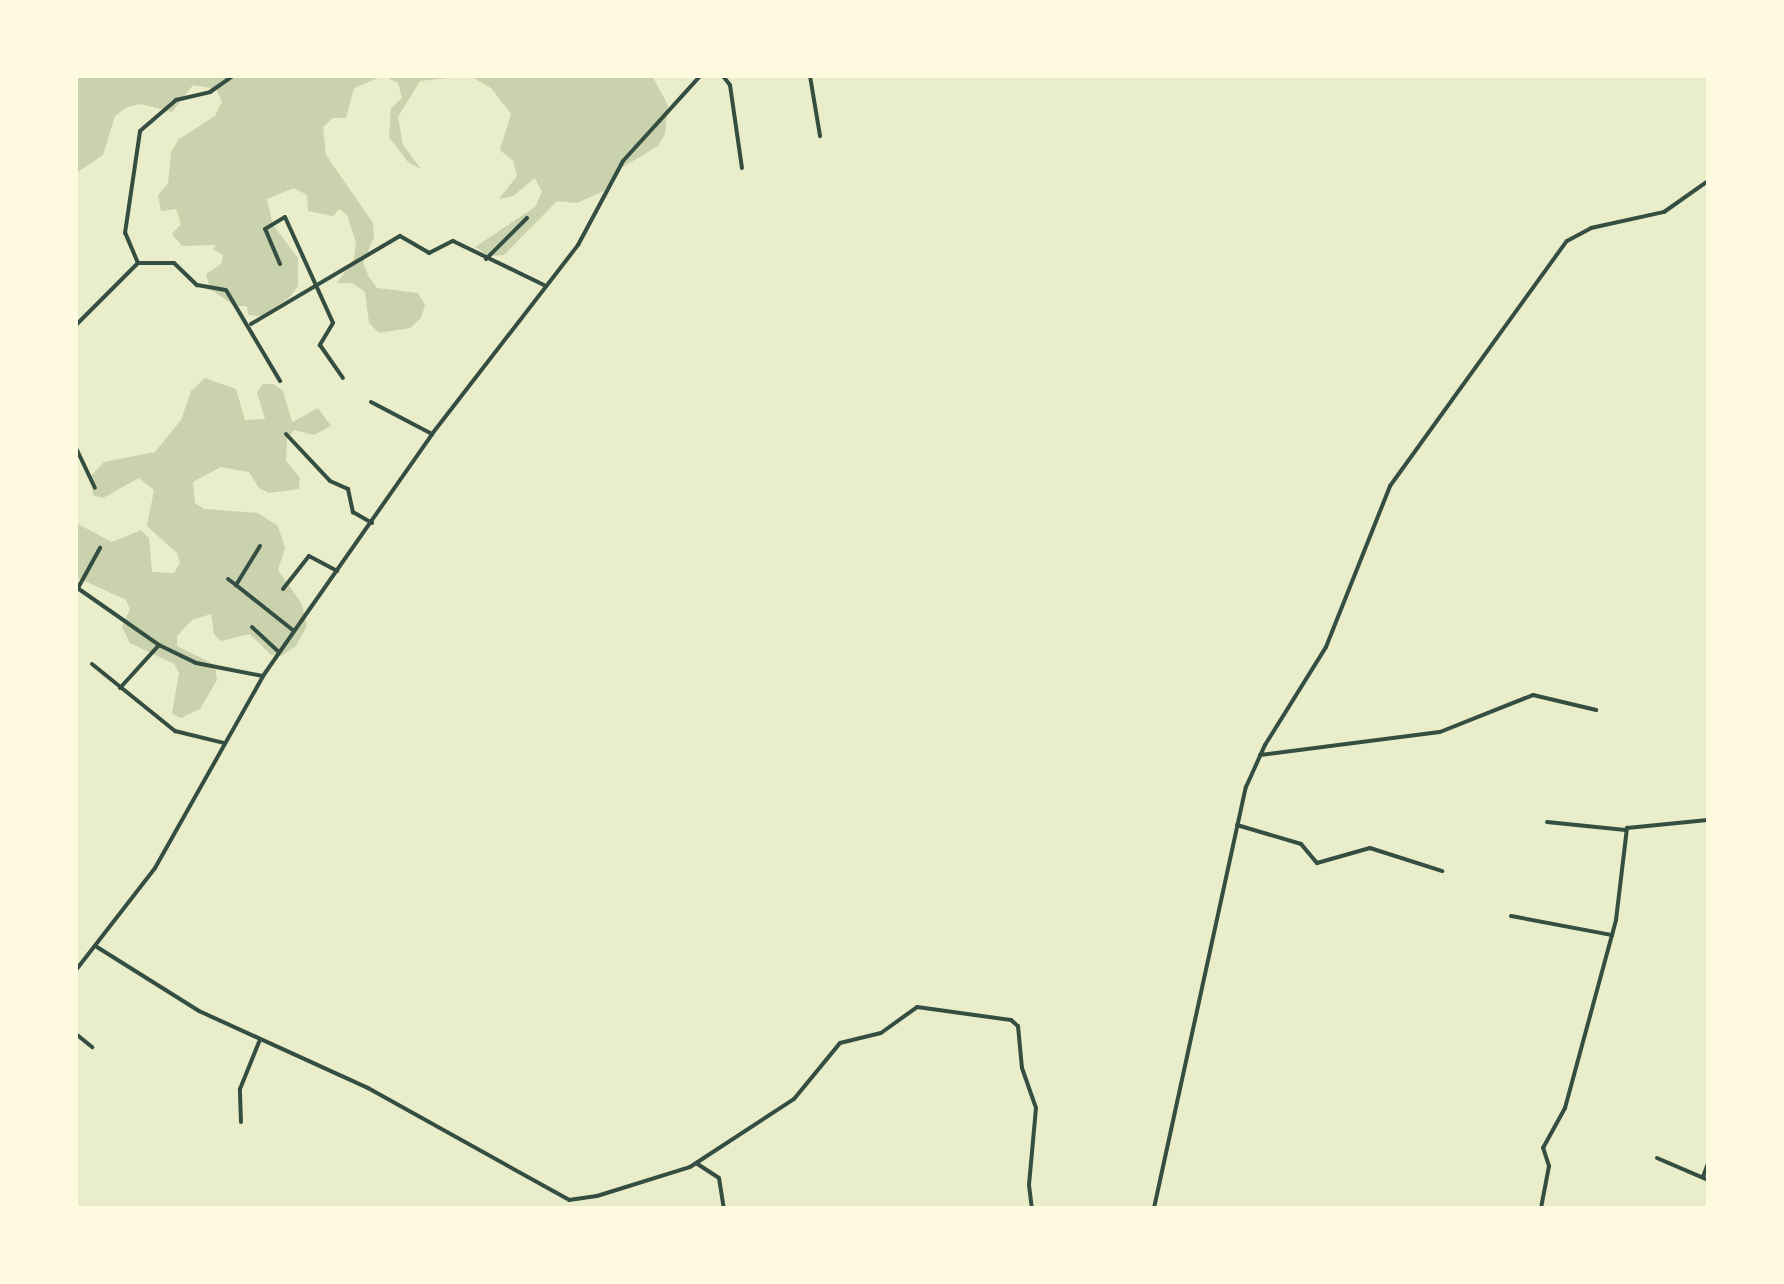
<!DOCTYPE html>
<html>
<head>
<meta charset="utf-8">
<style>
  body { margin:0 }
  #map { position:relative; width:1784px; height:1284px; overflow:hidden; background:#e9edc9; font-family:Commissioner,sans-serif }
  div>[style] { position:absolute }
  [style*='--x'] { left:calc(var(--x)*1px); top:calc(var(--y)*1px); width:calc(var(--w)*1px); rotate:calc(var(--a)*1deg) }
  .green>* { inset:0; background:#cad2ad }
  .minor>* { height:4px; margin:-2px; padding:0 2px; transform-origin:2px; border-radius:2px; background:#344e41 }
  span { translate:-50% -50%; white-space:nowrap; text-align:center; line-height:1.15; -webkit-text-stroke:8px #fefae0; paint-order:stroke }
  .frame { position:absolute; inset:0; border:78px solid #fefae0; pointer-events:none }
</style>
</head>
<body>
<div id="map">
  <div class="green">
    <div style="clip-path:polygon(76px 76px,383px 76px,354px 88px,346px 118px,333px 118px,323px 127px,326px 155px,373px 223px,374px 237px,363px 263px,369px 277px,377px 288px,418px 293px,425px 305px,421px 318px,410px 328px,379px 333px,369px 323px,365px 292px,352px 283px,337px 283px,354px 259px,356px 243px,347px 215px,339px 209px,333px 216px,308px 211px,307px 195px,294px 188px,267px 199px,273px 225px,298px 258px,298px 286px,290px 297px,263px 316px,248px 315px,247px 306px,235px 306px,210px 289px,206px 274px,221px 264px,223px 255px,213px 249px,216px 245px,182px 246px,172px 234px,181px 224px,176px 209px,161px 211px,158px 195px,168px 183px,171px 152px,179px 139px,215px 116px,222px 102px,216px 89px,193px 85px,172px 112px,141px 104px,127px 107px,115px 116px,103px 155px,76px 173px)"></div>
    <div style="clip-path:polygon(383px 76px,468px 76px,420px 81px,398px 117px,403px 145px,421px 169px,408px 162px,389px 137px,391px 108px,402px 98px,398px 83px)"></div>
    <div style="clip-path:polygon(470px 76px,652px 76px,668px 105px,665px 134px,658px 146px,621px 168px,604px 191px,577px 203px,557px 201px,504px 255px,489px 256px,475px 247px,535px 207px,542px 192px,535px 178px,513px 196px,499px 199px,517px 176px,513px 161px,500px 150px,511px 114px,491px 88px)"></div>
    <div style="clip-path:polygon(205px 378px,236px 389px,245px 420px,265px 419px,257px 392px,263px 384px,274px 384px,283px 391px,292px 422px,318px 408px,331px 426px,314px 435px,294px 430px,287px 439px,286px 461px,300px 478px,299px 489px,269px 493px,259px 488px,249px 472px,221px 467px,193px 482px,195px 503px,204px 509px,258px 513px,278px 526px,285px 548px,278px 570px,302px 604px,307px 626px,296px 646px,281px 656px,271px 655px,250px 634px,221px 641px,214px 634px,211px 614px,192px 620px,177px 636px,177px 646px,215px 665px,217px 680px,200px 709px,181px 718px,172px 714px,179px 673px,174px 664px,130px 643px,122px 627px,130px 609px,126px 600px,76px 577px,76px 523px,112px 542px,141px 530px,149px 538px,152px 572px,174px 573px,180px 563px,177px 553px,147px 526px,154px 490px,139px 478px,103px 498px,93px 495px,91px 476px,104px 462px,155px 452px,181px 420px,191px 391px)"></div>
  </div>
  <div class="minor">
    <div style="--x:723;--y:76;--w:11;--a:52"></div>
    <div style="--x:730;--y:85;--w:84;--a:81.8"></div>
    <div style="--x:810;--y:76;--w:61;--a:80.5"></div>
    <div style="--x:486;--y:259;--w:58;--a:-45"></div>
    <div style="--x:138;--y:263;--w:36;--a:0"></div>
    <div style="--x:174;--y:263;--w:32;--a:44"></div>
    <div style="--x:197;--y:285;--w:29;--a:10"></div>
    <div style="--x:226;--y:290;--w:106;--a:59.3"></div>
    <div style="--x:280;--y:264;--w:38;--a:-113"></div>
    <div style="--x:265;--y:229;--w:23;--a:-31"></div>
    <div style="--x:285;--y:217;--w:116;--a:65.6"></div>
    <div style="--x:333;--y:323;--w:26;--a:121"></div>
    <div style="--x:320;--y:345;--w:40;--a:55.1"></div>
    <div style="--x:251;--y:324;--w:173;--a:-30.6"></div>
    <div style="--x:400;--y:236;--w:34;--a:30"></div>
    <div style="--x:429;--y:253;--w:27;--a:-27"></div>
    <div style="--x:453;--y:241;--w:101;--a:25.8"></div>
    <div style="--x:76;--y:325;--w:88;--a:-45"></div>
    <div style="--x:138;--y:263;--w:33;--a:-113"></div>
    <div style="--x:125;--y:233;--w:103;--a:-81.6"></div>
    <div style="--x:140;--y:131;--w:48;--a:-40.7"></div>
    <div style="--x:176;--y:100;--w:35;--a:-13"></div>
    <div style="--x:210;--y:92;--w:28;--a:-35"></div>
    <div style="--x:371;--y:402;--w:69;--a:27.7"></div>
    <div style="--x:286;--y:434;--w:64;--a:46.9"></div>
    <div style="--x:330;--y:481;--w:20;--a:24"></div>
    <div style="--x:348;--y:489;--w:24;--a:78"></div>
    <div style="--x:353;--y:512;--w:22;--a:30"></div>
    <div style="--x:76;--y:448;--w:44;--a:64.6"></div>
    <div style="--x:260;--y:546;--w:46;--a:121.6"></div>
    <div style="--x:236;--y:585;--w:74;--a:38.4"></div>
    <div style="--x:228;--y:579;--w:10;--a:37"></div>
    <div style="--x:76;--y:587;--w:101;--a:34.9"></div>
    <div style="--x:159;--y:645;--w:41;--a:25.9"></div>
    <div style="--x:196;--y:663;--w:68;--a:11"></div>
    <div style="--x:78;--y:588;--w:46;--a:-61.2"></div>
    <div style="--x:283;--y:589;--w:42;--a:-51.8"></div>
    <div style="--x:309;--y:556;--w:32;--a:28"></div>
    <div style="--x:252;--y:627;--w:37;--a:43"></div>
    <div style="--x:92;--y:664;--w:107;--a:38.9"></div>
    <div style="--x:175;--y:731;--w:50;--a:13.8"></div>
    <div style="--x:120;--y:688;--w:58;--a:-47.8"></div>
    <div style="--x:1260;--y:755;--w:181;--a:-7.3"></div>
    <div style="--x:1440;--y:732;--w:100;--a:-21.7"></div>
    <div style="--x:1533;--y:695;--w:65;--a:13.4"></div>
    <div style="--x:1547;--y:822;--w:79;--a:5.8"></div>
    <div style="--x:1237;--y:825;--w:67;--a:16.5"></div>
    <div style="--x:1301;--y:844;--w:25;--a:50"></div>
    <div style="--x:1317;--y:863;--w:55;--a:-15.8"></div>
    <div style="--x:1370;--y:848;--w:76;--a:17.7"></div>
    <div style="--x:1511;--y:916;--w:103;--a:10.7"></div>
    <div style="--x:97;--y:947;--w:120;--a:32.1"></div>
    <div style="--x:199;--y:1011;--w:186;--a:24.5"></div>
    <div style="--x:368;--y:1088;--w:230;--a:29.1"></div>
    <div style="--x:569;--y:1200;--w:28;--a:-8"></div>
    <div style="--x:597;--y:1196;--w:97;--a:-17.3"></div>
    <div style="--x:690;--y:1167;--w:124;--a:-33.2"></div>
    <div style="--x:794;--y:1099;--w:72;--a:-50.6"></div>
    <div style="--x:840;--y:1043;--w:42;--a:-13.7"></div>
    <div style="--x:881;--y:1033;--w:44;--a:-35.8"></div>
    <div style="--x:917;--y:1007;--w:95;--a:7.9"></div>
    <div style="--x:1011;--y:1020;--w:9;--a:41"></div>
    <div style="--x:1018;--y:1026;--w:42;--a:84.6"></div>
    <div style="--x:1022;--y:1068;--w:42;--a:70.7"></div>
    <div style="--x:1036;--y:1108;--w:77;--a:95.2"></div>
    <div style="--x:1029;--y:1185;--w:23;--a:83"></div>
    <div style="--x:76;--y:970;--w:129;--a:-52.2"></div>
    <div style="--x:155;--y:868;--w:220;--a:-60.6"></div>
    <div style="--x:263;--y:676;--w:68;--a:-55.1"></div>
    <div style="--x:302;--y:620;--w:227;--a:-55"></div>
    <div style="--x:432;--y:434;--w:239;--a:-52.3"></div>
    <div style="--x:578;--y:245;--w:95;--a:-61.8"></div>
    <div style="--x:623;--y:161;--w:115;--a:-47.8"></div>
    <div style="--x:76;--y:1034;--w:21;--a:39"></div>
    <div style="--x:241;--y:1122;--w:33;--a:-92"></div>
    <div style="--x:240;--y:1089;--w:51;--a:-68"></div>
    <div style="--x:1657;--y:1158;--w:56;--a:23.3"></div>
    <div style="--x:696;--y:1163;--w:27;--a:33"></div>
    <div style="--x:719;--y:1178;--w:30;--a:81"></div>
    <div style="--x:1703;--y:1177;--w:15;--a:-70"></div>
    <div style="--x:1154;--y:1208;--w:431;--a:-77.7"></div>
    <div style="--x:1246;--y:787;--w:46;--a:-65.7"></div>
    <div style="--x:1265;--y:745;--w:115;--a:-58.1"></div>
    <div style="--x:1326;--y:647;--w:173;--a:-68.3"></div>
    <div style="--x:1390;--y:486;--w:302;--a:-54.2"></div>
    <div style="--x:1567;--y:241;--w:27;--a:-28"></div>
    <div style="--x:1591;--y:228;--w:75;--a:-12.4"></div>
    <div style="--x:1664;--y:212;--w:54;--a:-35.2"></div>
    <div style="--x:1541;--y:1208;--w:43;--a:-79.2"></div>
    <div style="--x:1549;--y:1166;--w:19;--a:-108"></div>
    <div style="--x:1543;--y:1148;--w:46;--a:-61.2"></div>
    <div style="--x:1565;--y:1108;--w:195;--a:-74.8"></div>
    <div style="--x:1616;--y:920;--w:93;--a:-83.2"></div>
    <div style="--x:1627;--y:828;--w:81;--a:-5.6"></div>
  </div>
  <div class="frame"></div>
</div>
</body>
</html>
